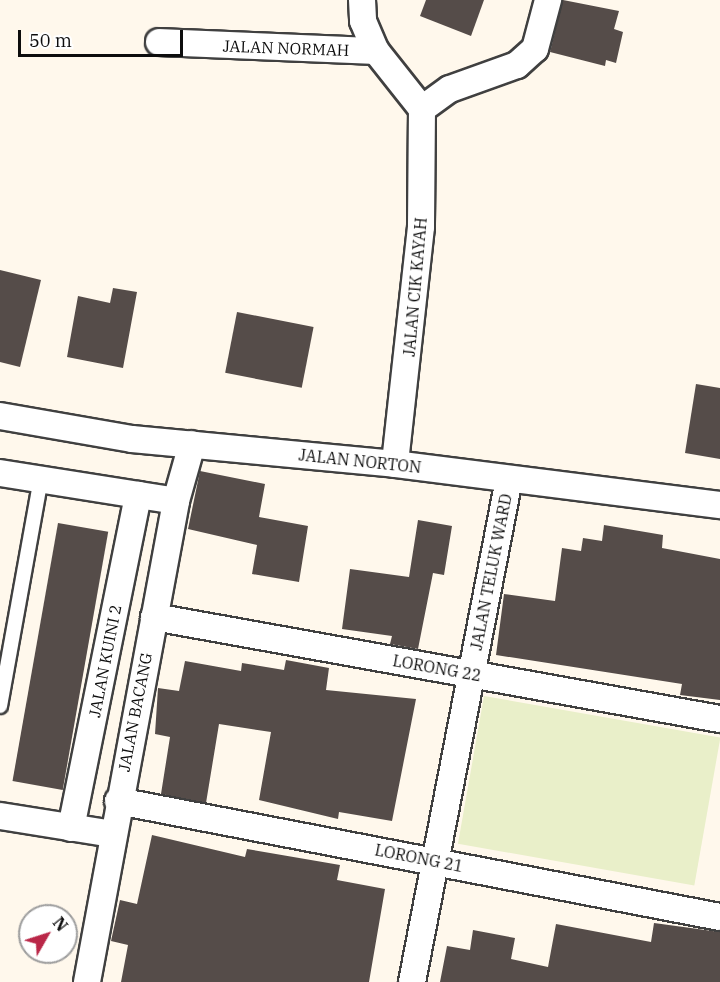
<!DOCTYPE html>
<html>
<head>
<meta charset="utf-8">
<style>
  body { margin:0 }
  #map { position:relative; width:720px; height:982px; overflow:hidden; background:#fff8ec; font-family:"IBM Plex Serif",serif }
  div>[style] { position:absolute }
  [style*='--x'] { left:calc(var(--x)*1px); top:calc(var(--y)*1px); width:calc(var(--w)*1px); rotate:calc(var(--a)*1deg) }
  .pitch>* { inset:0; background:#e9efc9; transform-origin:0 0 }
  .building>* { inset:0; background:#554c49; transform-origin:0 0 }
  .roads { filter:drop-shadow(2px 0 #404040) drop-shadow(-2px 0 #404040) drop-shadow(0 2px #404040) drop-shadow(0 -2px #404040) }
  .service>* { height:14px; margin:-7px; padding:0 7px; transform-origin:7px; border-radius:7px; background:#fff }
  .minor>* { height:26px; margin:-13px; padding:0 13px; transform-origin:13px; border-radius:13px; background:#fff }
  span { translate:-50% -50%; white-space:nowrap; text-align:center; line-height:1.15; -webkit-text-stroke:6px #fff; paint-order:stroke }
  .street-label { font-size:16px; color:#0d0d0d }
  .north { position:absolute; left:18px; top:904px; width:60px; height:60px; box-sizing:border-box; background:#fff; border:2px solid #9e9e9e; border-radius:50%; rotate:51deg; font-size:16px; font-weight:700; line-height:24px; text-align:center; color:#0d0d0d }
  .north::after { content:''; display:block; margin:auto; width:21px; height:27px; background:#ba2748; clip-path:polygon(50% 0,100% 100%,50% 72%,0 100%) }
  .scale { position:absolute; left:18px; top:30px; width:165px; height:27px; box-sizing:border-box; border:3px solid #0d0d0d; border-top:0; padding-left:8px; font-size:18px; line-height:21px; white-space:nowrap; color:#0d0d0d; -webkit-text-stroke:4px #fff; paint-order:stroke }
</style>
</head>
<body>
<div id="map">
  <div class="pitch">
    <div style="left:484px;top:696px;width:240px;height:150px;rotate:10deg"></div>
  </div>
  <div class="building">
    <div style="clip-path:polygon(426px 0,484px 0,471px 36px,420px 16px)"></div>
    <div style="clip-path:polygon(563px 0,619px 11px,614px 29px,623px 32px,616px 63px,606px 60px,605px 66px,550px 52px)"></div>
    <div style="clip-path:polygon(0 270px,41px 280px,20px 367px,0 362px)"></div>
    <div style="clip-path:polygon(113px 288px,137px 292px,123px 368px,67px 357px,78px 296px,110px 303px)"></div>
    <div style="left:237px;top:312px;width:78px;height:62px;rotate:11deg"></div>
    <div style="clip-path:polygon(696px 384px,720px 388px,720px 459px,685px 453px)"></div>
    <div style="clip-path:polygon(200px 471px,265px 484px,259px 517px,308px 526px,299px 582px,252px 574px,257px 545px,188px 529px)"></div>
    <div style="clip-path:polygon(418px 520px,452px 526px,444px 575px,433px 573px,418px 649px,390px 644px,392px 636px,342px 629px,350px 569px,409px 577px)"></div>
    <div style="left:58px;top:523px;width:51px;height:262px;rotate:10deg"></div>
    <div style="clip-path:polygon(604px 525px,663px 535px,662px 548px,720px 559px,720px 700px,680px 695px,682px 684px,496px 655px,504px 594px,555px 601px,562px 548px,581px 551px,583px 538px,602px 541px)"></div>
    <div style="clip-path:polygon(286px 660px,329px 668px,326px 690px,416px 699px,392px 821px,339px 812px,338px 819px,259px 800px,271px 732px,219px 724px,206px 803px,161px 794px,170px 737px,155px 734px,158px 688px,179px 691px,185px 661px,241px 671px,242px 663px,284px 670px)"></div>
    <div style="clip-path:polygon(152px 835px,245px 857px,247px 849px,340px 865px,337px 880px,385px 889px,369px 982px,121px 982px,128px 945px,111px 941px,120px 900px,137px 904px)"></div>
    <div style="clip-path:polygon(654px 923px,720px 932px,720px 982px,440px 982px,447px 946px,470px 950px,473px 930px,515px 938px,511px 959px,548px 967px,556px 924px,651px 942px)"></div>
  </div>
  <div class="roads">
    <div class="service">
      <div style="--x:0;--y:706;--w:231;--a:-79.8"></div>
    </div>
    <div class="minor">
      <div style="--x:362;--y:0;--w:21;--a:87"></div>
      <div style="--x:363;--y:21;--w:33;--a:67"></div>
      <div style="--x:376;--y:51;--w:74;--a:51.6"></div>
      <div style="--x:422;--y:109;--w:118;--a:90.5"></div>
      <div style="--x:421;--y:227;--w:238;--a:96.3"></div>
      <div style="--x:159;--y:42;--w:217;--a:2.4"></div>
      <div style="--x:422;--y:109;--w:34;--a:-36"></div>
      <div style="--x:450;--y:89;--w:71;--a:-19.7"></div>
      <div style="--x:517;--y:65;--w:24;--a:-42"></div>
      <div style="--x:535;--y:49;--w:51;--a:-75.1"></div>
      <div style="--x:0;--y:416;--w:134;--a:9.9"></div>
      <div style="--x:132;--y:439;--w:264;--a:5.4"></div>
      <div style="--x:395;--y:464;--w:328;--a:7.2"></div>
      <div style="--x:0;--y:473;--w:178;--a:9"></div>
      <div style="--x:154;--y:617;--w:575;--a:10.22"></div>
      <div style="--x:118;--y:801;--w:613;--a:10.91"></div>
      <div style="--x:0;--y:816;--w:113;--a:9.1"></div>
      <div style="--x:71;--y:828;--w:340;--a:-78.6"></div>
      <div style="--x:87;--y:982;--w:489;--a:-79.5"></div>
      <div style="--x:176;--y:501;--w:59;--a:-74.3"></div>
      <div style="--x:412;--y:982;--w:512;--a:-79.08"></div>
    </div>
  </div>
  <div class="street-label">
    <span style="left:286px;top:48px;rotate:2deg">JALAN NORMAH</span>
    <span style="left:415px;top:287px;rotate:-85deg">JALAN CIK KAYAH</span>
    <span style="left:360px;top:461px;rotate:6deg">JALAN NORTON</span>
    <span style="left:491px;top:572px;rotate:-79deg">JALAN TELUK WARD</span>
    <span style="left:105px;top:661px;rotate:-79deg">JALAN KUINI 2</span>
    <span style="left:437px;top:668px;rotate:10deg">LORONG 22</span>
    <span style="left:135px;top:712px;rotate:-79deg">JALAN BACANG</span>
    <span style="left:419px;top:858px;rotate:11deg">LORONG 21</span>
  </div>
  <div class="north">N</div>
  <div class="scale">50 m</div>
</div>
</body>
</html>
